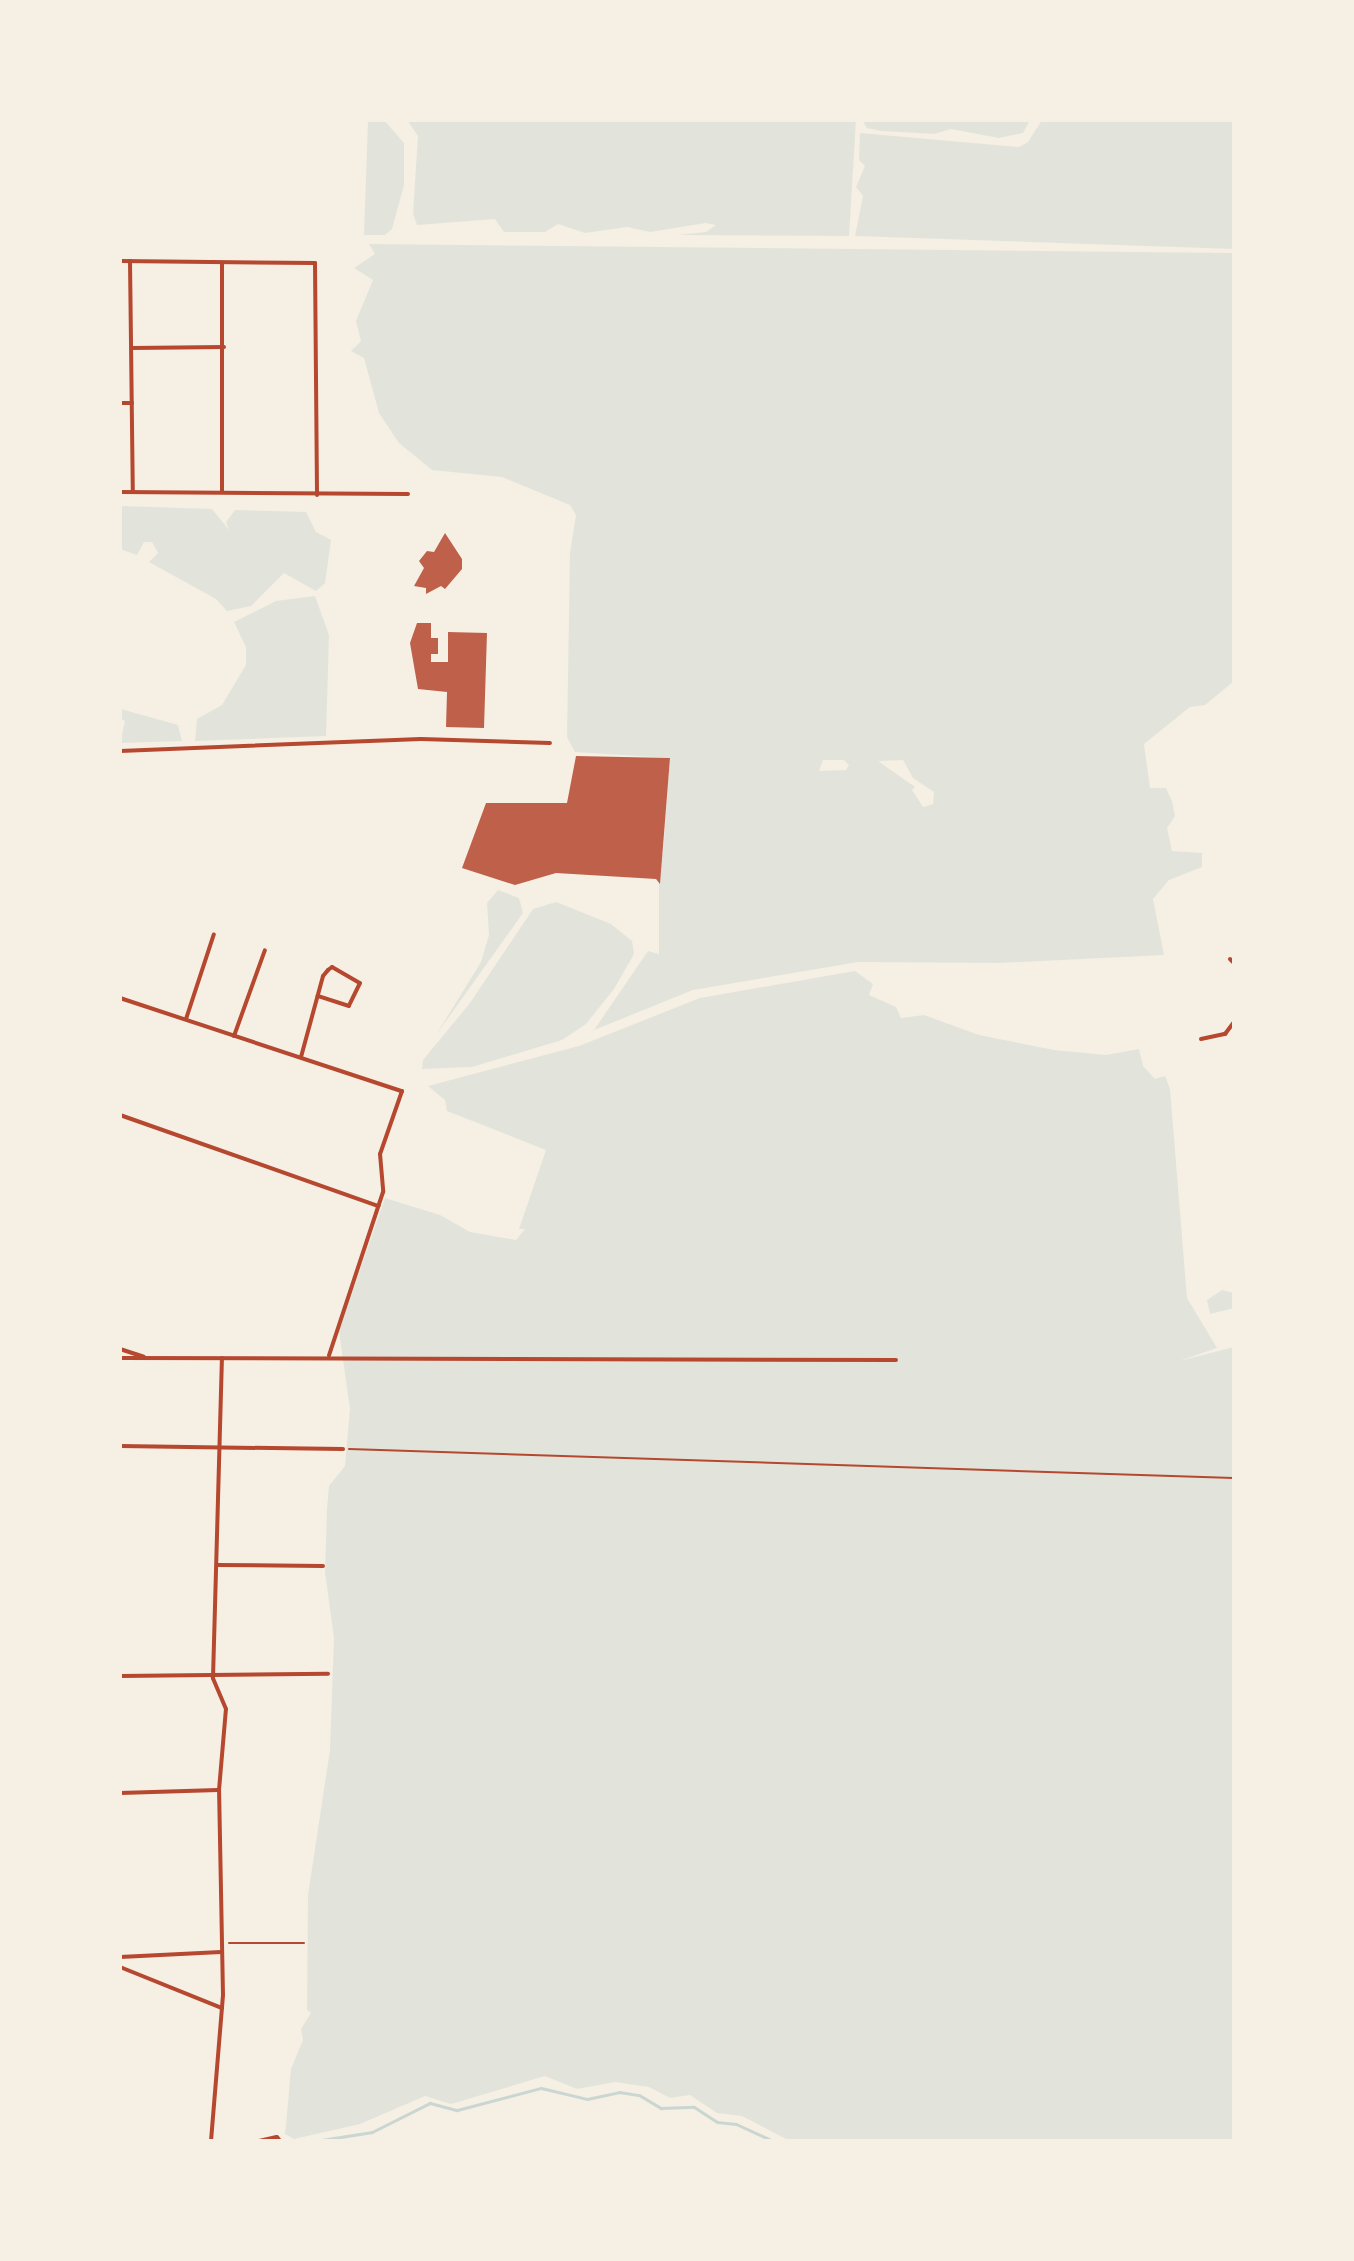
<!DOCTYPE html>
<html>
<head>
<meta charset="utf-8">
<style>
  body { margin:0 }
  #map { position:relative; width:1354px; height:2261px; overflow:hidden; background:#f6efe4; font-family:Figtree,sans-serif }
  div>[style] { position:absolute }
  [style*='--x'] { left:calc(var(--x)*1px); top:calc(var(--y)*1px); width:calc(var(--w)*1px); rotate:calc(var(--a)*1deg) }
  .green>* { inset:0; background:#e2e4dc }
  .stream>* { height:3px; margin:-1.5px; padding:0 1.5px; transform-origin:1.5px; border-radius:1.5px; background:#c9d6d2 }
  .building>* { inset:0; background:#bf614a }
  .path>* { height:2px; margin:-1px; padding:0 1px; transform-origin:1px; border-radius:1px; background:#b5482f }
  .minor>* { height:4px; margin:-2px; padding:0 2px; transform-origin:2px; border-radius:2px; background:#b5482f }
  span { translate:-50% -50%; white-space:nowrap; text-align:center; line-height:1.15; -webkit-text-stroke:8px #f6efe4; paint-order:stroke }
  .frame { position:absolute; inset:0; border:122px solid #f6efe4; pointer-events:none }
</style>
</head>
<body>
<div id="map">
  <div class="green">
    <div style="clip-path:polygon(368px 120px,384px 120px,404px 143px,404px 185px,392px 229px,385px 235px,364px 235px)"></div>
    <div style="clip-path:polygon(407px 120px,856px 120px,849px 236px,678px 235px,706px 232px,716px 225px,706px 223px,650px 232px,627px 227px,585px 233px,558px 224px,545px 232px,504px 232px,495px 219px,417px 225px,413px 214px,418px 136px)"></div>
    <div style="clip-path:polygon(862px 120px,1030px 120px,1023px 133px,999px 138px,951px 129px,934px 134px,881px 131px,867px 128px)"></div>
    <div style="clip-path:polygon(1042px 120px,1234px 120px,1234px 249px,855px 236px,863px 196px,856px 187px,865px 166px,859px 160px,860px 133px,1019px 147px,1028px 142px)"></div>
    <div style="clip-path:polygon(evenodd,369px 244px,1234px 253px,1234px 681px,1205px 705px,1190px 707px,1144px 744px,1150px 788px,1166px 788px,1172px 801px,1175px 816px,1167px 828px,1172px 851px,1202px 853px,1202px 867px,1169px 880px,1153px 899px,1164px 955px,999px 963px,858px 962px,693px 990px,594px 1030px,648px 951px,659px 954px,659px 855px,663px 854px,670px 758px,575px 752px,567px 737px,570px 553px,576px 515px,570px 505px,502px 477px,432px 470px,399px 443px,379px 413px,364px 358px,351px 351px,361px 341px,356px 321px,373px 280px,354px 268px,375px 254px,369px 244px,823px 760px,844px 760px,849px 765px,846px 770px,819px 771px,823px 760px,369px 244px,903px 760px,913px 778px,934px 792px,933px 804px,923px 807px,912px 790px,915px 787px,878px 761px,903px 760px)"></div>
    <div style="clip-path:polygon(120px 506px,212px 509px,229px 530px,226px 522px,235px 510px,306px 512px,316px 532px,331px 540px,325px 583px,316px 591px,284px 573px,251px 606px,227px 611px,216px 599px,149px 562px,158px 553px,152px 542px,144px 542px,137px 555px,120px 549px)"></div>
    <div style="clip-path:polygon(315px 596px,329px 635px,326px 736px,195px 741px,197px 719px,222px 705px,246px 665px,246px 647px,234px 622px,276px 601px)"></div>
    <div style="clip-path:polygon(121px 709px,178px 725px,182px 741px,120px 743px,125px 721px,120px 718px)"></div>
    <div style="clip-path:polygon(498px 890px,519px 898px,523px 913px,436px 1035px,481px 962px,489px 935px,487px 903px)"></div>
    <div style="clip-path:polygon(556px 902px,611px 924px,632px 941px,634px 954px,614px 989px,586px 1024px,562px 1040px,472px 1067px,422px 1069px,423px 1060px,470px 1003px,533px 909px)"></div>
    <div style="clip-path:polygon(855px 971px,873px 984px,869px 995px,896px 1007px,901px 1018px,924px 1015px,979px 1035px,1054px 1050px,1106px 1055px,1139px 1049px,1143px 1066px,1155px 1079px,1165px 1076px,1170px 1089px,1187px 1298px,1217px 1348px,1179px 1361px,1234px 1347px,1234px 2141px,790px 2141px,742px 2116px,717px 2113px,690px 2095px,670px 2098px,649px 2087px,615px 2082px,577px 2089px,545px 2076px,451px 2104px,425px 2096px,360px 2124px,294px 2139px,285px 2134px,286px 2125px,291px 2069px,303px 2040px,301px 2029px,311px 2013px,307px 2010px,308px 1895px,330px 1750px,334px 1638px,325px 1572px,327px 1509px,329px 1486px,345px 1466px,350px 1409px,339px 1331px,385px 1198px,440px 1215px,470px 1232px,516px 1240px,525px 1229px,519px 1229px,546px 1150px,447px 1111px,445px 1100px,428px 1086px,579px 1046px,700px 998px)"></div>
    <div style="clip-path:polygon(1222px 1290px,1234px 1293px,1234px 1308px,1210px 1314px,1207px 1300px)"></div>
  </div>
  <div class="stream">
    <div style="--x:315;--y:2141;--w:58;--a:-9"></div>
    <div style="--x:372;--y:2132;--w:65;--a:-26.6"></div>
    <div style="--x:430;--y:2103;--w:28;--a:15"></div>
    <div style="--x:457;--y:2110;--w:87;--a:-14.7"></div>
    <div style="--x:541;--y:2088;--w:47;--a:13.4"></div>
    <div style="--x:587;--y:2099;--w:33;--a:-12"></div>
    <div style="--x:619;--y:2092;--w:20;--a:9"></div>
    <div style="--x:639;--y:2095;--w:26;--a:31"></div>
    <div style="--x:661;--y:2108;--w:33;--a:-2"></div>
    <div style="--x:694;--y:2107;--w:27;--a:33"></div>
    <div style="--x:717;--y:2122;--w:19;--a:6"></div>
    <div style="--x:736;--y:2124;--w:41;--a:24.7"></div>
  </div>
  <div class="building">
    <div style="clip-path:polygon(445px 533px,462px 559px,462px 569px,445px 589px,441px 586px,426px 594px,426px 588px,414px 586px,424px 568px,419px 561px,427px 551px,434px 552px)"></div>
    <div style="clip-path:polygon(417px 623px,431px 623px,431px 638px,438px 638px,438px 654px,431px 654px,431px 662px,448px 662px,448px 632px,487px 633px,484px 728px,446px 727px,447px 692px,418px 689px,410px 643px)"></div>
    <div style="clip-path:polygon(576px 756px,670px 758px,660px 884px,656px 879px,556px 873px,515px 885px,462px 868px,486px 803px,567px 803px)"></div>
  </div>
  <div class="path">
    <div style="--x:349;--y:1449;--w:885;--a:1.88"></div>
    <div style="--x:229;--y:1943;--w:75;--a:0"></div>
  </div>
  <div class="minor">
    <div style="--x:120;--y:261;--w:195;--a:0.6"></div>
    <div style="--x:315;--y:263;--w:232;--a:89.5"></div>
    <div style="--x:130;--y:261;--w:231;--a:89.3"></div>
    <div style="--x:222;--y:264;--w:228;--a:90"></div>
    <div style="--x:132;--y:348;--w:92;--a:-0.6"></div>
    <div style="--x:120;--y:403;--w:12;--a:0"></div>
    <div style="--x:120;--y:492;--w:288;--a:0.4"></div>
    <div style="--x:120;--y:751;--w:301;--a:-2.3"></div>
    <div style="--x:421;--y:739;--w:129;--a:1.8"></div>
    <div style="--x:1230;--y:959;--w:6;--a:45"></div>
    <div style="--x:120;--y:998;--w:297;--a:18.3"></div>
    <div style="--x:402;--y:1091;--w:67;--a:109.2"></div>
    <div style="--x:380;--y:1154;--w:38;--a:85"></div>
    <div style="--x:383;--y:1192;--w:172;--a:108.3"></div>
    <div style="--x:186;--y:1019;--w:89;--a:-71.8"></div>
    <div style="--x:234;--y:1036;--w:91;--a:-70.2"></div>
    <div style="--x:1201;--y:1039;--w:25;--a:-12"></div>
    <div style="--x:1225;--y:1034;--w:15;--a:-53"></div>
    <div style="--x:301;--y:1057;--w:84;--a:-74.8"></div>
    <div style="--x:323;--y:976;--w:8;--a:-50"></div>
    <div style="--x:328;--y:970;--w:5;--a:-37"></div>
    <div style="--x:332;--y:967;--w:32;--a:30"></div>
    <div style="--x:360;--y:983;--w:25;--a:116"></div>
    <div style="--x:349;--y:1006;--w:33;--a:-162"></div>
    <div style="--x:120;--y:1115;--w:274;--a:19.4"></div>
    <div style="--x:120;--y:1349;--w:25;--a:18"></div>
    <div style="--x:120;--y:1358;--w:776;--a:0.15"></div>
    <div style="--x:120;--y:1446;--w:223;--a:0.8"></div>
    <div style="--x:217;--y:1565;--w:106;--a:0.5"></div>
    <div style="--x:120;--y:1676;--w:208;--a:-0.6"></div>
    <div style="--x:120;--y:1793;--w:98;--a:-1.8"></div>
    <div style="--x:120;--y:1957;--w:101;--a:-2.8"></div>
    <div style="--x:120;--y:1967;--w:110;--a:21.9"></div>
    <div style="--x:211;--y:2141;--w:146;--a:-85.3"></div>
    <div style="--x:223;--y:1995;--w:205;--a:-91.1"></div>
    <div style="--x:219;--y:1790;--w:81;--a:-85.1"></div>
    <div style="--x:226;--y:1709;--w:34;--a:-113"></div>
    <div style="--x:213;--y:1678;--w:320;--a:-88.4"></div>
    <div style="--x:259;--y:2141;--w:18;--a:-13"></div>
    <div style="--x:277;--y:2137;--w:5;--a:53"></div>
  </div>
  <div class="frame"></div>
</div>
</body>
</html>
